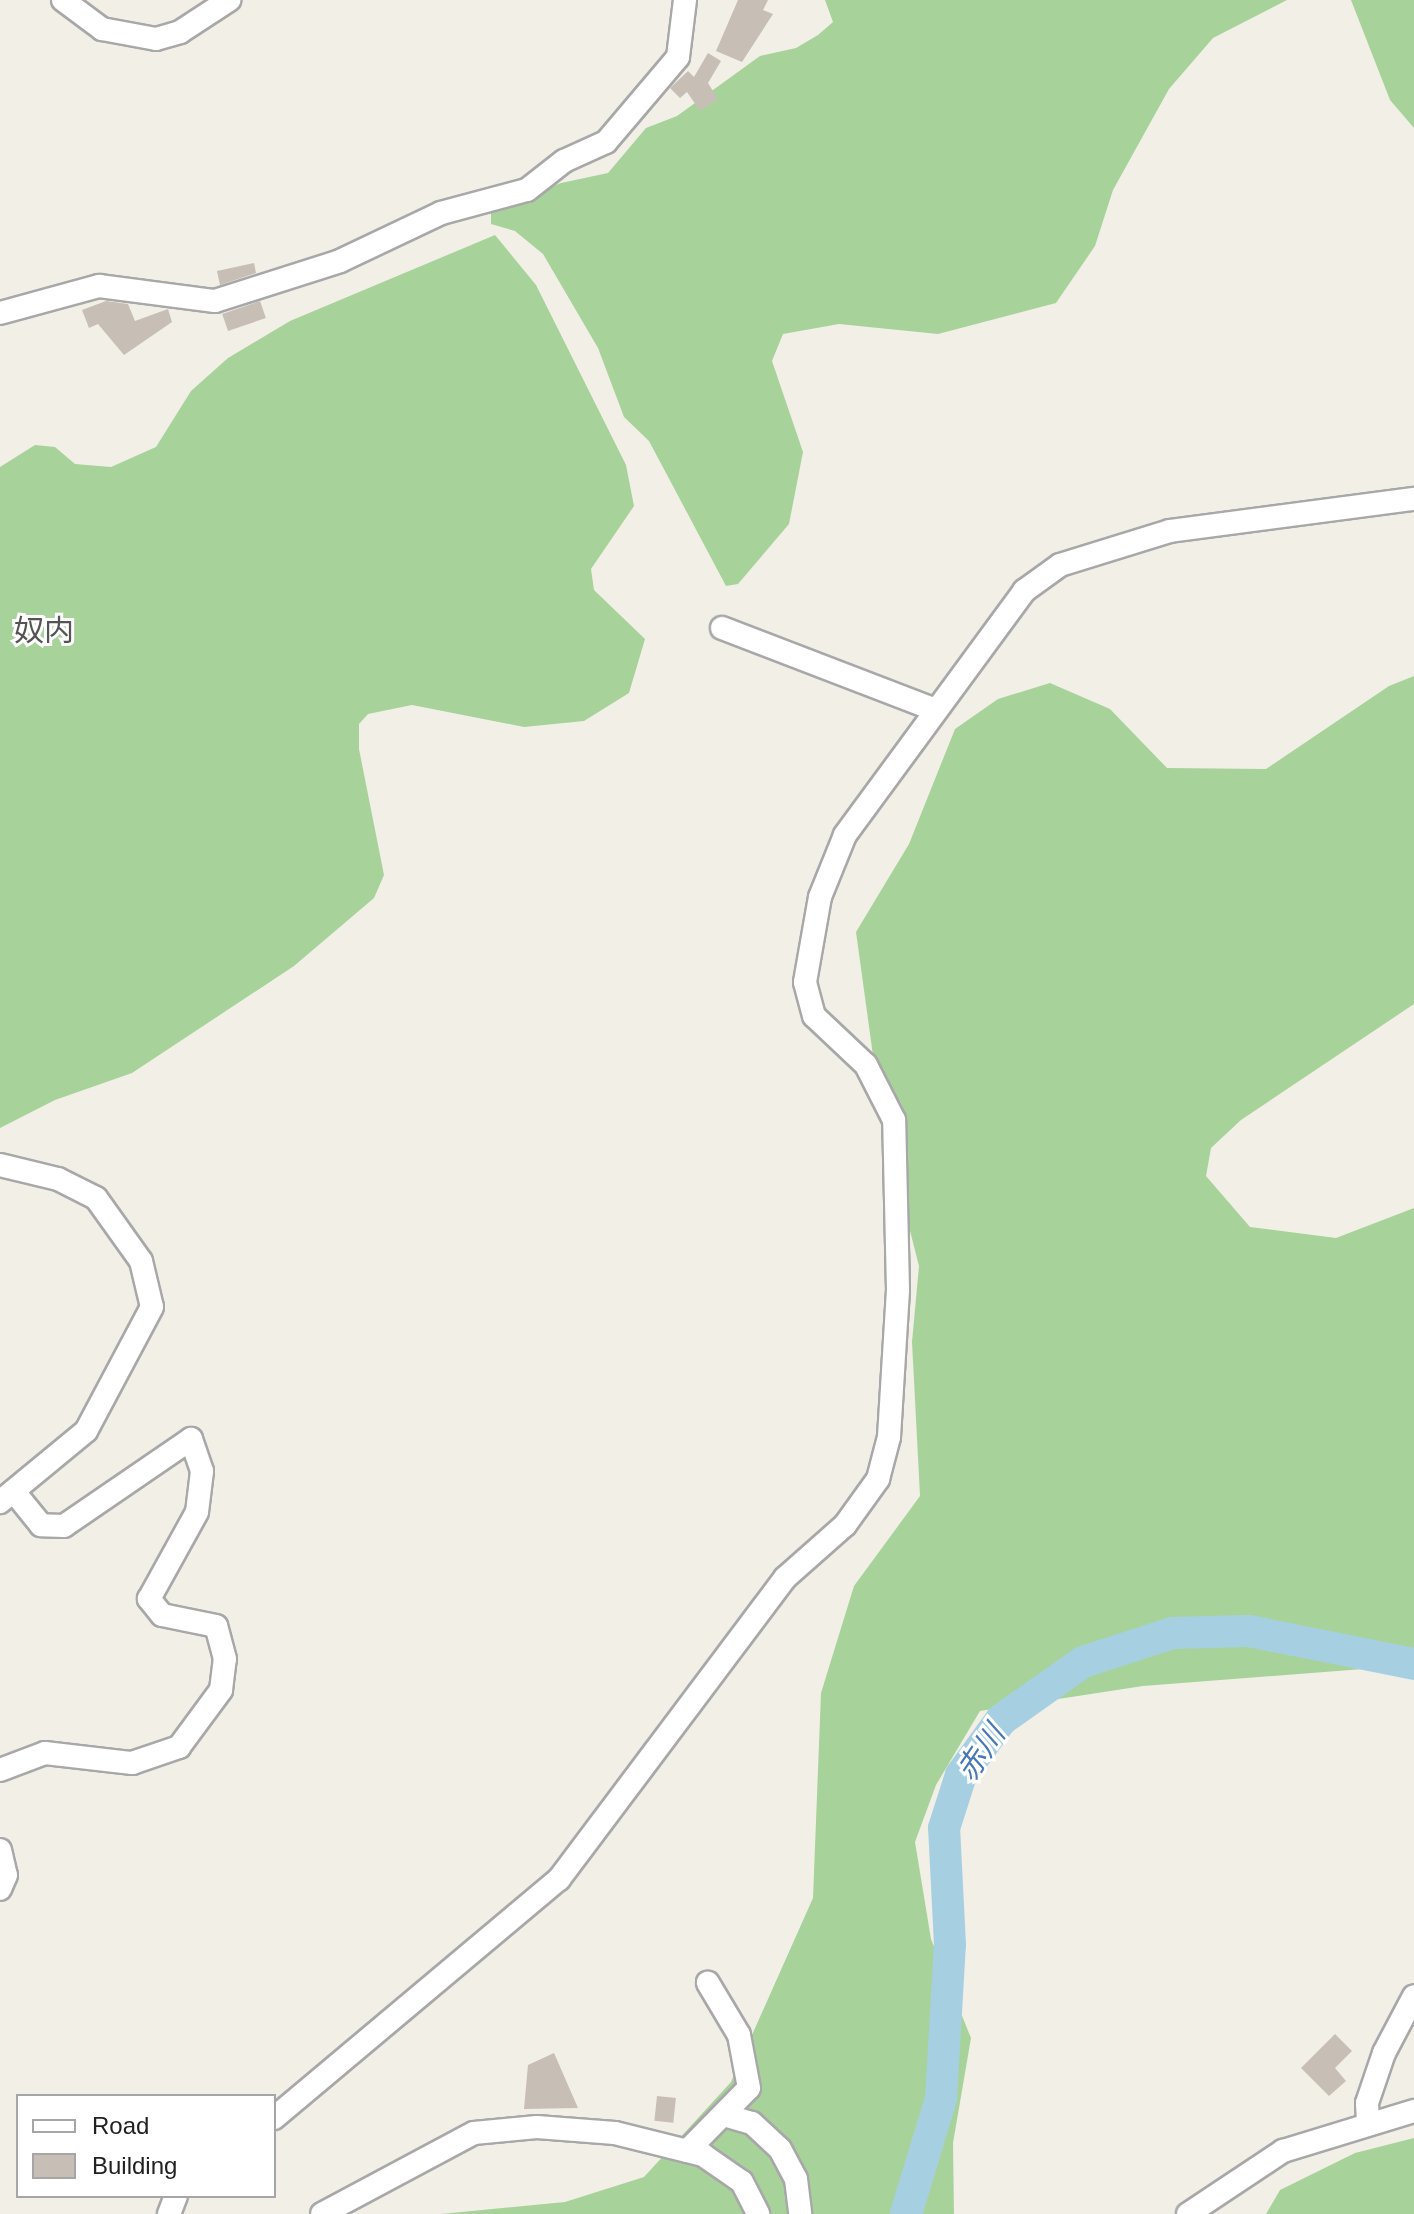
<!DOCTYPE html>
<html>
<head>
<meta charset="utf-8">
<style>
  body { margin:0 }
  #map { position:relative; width:1414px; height:2214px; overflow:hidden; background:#f2efe7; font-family:Helvetica,"Noto Sans JP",sans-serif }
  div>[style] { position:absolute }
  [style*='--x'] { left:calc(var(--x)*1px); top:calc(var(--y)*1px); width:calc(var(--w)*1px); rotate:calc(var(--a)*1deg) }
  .forest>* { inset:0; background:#a7d39a }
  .river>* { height:32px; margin:-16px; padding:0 16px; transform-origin:16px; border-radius:16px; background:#a6d0e1 }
  .building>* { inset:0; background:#c7beb6; transform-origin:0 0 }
  .roads { filter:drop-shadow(2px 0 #a8a8a8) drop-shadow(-2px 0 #a8a8a8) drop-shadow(0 2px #a8a8a8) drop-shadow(0 -2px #a8a8a8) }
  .minor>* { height:22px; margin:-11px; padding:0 11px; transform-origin:11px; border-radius:11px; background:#fff }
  span { translate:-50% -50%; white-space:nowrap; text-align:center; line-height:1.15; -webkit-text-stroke:6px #fff; paint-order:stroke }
  .neighbourhood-label { font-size:30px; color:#545454 }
  .water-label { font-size:30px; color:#4778b7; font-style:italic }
  .legend { position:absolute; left:16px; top:2094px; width:260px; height:104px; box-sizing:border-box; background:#fff; border:2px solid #a6a6a6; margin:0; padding:10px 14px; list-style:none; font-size:24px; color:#212121 }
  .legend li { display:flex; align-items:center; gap:16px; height:40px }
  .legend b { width:40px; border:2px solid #a6a6a6 }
</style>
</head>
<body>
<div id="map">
  <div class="forest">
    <div style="clip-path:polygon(825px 0,1287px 0,1213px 38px,1169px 89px,1113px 190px,1095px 246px,1056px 303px,938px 334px,839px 324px,783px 334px,772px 361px,803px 452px,789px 524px,738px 584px,726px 586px,649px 441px,624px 417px,598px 348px,543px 254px,515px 231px,491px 224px,491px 210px,561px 183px,608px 173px,646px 128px,677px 116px,760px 56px,796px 48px,818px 35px,833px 22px)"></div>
    <div style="clip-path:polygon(1351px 0,1414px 0,1414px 128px,1390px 100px)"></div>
    <div style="clip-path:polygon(495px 235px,536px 285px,626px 465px,634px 506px,591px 569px,594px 590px,645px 639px,629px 693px,584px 721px,524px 727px,412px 705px,368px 714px,359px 724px,359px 749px,384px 875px,374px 898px,294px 966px,132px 1073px,55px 1100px,0 1128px,0 467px,35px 445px,55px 447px,75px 464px,111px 467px,156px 447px,191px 391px,228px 358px,290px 321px)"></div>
    <div style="clip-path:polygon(1414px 676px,1414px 1004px,1241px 1120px,1211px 1148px,1206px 1176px,1250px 1227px,1336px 1238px,1414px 1208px,1414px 1651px,1363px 1669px,1143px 1686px,980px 1711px,936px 1785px,915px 1842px,931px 1939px,971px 2038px,953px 2143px,954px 2214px,441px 2214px,565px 2202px,644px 2177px,731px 2082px,813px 1898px,821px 1693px,854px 1586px,920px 1496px,912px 1342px,919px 1266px,882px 1121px,856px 932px,909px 844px,955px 729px,998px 699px,1050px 683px,1110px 709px,1167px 768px,1266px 769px,1389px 686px)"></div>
    <div style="clip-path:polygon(1414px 2138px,1414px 2214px,1266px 2214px,1280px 2190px,1355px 2153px)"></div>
  </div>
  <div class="river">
    <div style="--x:906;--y:2214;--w:120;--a:-73.1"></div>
    <div style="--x:941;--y:2099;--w:154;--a:-86.7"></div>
    <div style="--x:950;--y:1945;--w:117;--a:-92.9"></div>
    <div style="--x:944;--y:1828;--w:56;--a:-72.2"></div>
    <div style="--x:961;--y:1775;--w:68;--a:-54"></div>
    <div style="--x:1001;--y:1720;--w:100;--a:-35.3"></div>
    <div style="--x:1083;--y:1662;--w:94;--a:-18"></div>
    <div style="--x:1172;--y:1633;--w:77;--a:-1.5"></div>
    <div style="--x:1249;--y:1631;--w:168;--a:11.3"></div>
  </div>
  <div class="building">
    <div style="clip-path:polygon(738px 0,768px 0,763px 10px,773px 14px,742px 62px,716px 51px)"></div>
    <div style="clip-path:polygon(708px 53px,721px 61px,708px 83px,718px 99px,700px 111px,687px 92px,680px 98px,670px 88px,688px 71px,694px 77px)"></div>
    <div style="clip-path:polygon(254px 263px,256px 273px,220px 285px,217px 271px)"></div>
    <div style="clip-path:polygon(106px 301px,128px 304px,135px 321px,168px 309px,172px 322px,124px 355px,98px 324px,89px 328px,82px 310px)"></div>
    <div style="left:260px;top:301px;width:18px;height:40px;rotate:71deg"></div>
    <div style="clip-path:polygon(1335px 2034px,1352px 2051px,1335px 2068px,1346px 2081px,1329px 2096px,1301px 2068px)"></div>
    <div style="clip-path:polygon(554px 2053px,578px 2108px,524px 2109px,528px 2065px)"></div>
    <div style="left:657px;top:2096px;width:19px;height:25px;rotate:6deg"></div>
  </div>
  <div class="roads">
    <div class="minor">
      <div style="--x:63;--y:0;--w:49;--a:36.6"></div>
      <div style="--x:102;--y:29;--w:55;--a:10.5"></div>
      <div style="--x:156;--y:39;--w:25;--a:-16"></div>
      <div style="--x:180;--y:32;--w:59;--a:-33.1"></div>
      <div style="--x:0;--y:313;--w:103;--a:-15.3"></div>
      <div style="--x:99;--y:286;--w:117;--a:7.4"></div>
      <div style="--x:215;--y:301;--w:131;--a:-17.7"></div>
      <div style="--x:340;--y:261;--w:112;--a:-25.4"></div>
      <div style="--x:441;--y:213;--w:89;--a:-15"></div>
      <div style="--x:527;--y:190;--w:47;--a:-38.1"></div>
      <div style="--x:564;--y:161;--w:46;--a:-24.3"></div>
      <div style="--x:606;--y:142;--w:111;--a:-49.7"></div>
      <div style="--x:678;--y:57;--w:57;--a:-83"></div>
      <div style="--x:722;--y:628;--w:229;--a:21"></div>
      <div style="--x:0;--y:1165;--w:60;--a:13.6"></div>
      <div style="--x:58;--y:1179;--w:42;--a:26.6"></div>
      <div style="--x:96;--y:1198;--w:77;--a:54.5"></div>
      <div style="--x:141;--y:1261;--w:47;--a:76.6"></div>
      <div style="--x:152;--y:1307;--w:140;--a:118"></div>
      <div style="--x:86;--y:1431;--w:112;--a:140.5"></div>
      <div style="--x:0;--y:1770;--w:48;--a:-20.7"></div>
      <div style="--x:45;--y:1753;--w:88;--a:6.6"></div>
      <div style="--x:132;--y:1763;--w:50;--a:-18.8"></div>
      <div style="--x:179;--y:1747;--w:71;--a:-53.6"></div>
      <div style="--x:221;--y:1690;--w:31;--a:-83"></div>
      <div style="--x:225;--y:1659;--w:34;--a:-105"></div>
      <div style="--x:216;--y:1626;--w:55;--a:-168.5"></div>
      <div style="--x:162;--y:1615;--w:21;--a:-129"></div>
      <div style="--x:149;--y:1599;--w:99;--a:-61.1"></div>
      <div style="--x:197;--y:1512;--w:41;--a:-83"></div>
      <div style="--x:202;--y:1471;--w:34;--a:-109"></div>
      <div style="--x:191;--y:1439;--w:154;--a:145.6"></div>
      <div style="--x:64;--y:1526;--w:23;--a:-178"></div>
      <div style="--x:41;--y:1525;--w:41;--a:-129.1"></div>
      <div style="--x:0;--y:1850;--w:26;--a:77"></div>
      <div style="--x:6;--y:1875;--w:15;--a:113"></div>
      <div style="--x:727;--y:2116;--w:26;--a:16"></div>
      <div style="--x:752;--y:2123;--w:38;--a:43"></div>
      <div style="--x:780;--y:2149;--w:34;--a:62"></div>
      <div style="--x:796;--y:2179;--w:35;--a:83"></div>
      <div style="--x:274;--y:2118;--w:372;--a:-40"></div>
      <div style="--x:559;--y:1879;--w:376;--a:-53.1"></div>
      <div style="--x:785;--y:1578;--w:80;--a:-41.5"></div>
      <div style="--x:845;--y:1525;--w:57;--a:-54.3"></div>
      <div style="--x:878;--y:1479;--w:43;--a:-75.3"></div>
      <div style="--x:889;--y:1437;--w:147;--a:-86.5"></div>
      <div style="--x:898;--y:1290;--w:170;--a:-91.3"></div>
      <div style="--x:894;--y:1120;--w:62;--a:-117"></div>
      <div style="--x:866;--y:1065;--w:71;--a:-136.7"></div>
      <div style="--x:814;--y:1016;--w:35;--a:-105"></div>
      <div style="--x:805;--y:982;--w:86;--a:-80"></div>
      <div style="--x:820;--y:897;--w:67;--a:-68"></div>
      <div style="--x:845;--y:835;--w:303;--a:-53.7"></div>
      <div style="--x:1024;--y:591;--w:44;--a:-35.8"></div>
      <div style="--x:1060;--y:565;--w:115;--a:-17.2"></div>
      <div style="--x:1170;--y:531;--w:246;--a:-7.5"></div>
      <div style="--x:1368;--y:2122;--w:19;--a:-93"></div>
      <div style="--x:1367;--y:2103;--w:53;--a:-71.2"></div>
      <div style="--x:1384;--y:2053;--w:64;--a:-62.2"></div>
      <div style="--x:687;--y:2151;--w:88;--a:-45.5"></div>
      <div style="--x:749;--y:2088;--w:54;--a:-100.7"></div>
      <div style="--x:739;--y:2035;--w:61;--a:-120.8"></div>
      <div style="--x:169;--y:2214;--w:19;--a:-69"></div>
      <div style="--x:322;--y:2214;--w:172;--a:-28.1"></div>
      <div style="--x:474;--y:2133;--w:63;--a:-5.4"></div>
      <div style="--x:537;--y:2127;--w:78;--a:4.4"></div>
      <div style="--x:615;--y:2133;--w:91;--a:14"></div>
      <div style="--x:703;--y:2155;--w:47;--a:34.7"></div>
      <div style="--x:742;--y:2182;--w:36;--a:63"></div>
      <div style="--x:1188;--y:2214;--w:114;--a:-33.6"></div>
      <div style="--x:1283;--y:2151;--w:137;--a:-17"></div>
    </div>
  </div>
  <div class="neighbourhood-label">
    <span style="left:44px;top:631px">奴内</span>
  </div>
  <div class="water-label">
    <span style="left:981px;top:1753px;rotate:-56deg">赤川</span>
  </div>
  <ul class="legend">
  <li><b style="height:10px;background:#fff"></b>Road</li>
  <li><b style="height:22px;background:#c7beb6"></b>Building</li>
  </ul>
</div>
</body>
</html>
